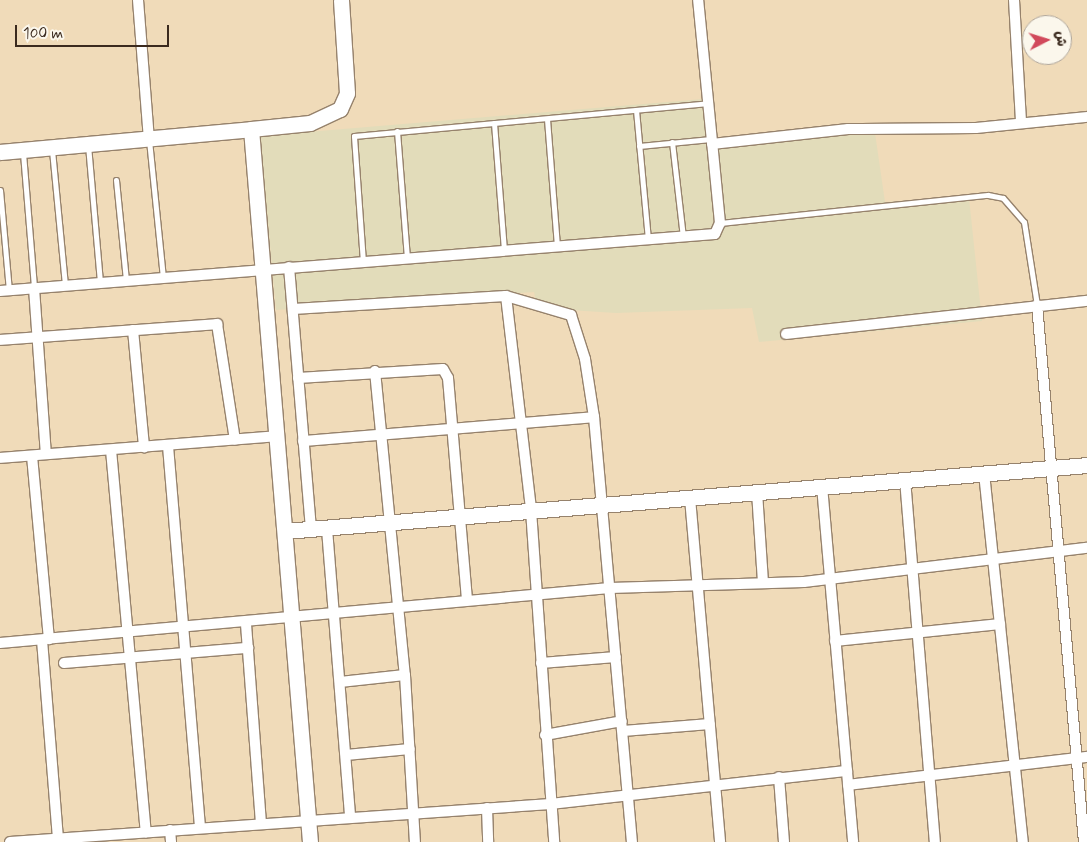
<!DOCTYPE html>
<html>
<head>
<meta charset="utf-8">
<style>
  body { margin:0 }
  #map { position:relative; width:1087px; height:842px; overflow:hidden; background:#f0dbb9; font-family:Mynerve,"Playpen Sans Arabic",sans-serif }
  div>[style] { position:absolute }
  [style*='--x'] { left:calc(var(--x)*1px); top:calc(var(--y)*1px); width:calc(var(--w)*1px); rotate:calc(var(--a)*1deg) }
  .built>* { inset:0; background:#e2dcba }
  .roads { filter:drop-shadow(1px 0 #96826c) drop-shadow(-1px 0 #96826c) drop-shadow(0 1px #96826c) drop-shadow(0 -1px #96826c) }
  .lane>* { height:5px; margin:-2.5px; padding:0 2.5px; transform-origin:2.5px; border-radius:2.5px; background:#fff }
  .street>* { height:10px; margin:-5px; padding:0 5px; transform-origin:5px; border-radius:5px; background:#fff }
  .secondary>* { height:15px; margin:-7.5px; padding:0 7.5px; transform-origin:7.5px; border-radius:7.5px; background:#fff }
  span { translate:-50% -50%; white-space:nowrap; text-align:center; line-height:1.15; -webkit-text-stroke:4.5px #fbf7ec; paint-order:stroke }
  .north { position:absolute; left:1022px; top:15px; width:50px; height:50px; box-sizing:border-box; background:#fbf7ec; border:1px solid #aea59a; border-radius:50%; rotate:85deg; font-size:14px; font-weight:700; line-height:20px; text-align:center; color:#3b2a1e }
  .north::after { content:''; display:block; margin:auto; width:18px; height:22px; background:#d1495b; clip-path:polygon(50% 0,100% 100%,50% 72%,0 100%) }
  .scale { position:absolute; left:15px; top:25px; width:154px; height:22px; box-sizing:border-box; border:2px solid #3b2a1e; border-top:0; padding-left:6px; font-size:15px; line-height:18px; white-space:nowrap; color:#3b2a1e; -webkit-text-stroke:4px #fbf7ec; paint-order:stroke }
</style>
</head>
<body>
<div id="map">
  <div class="built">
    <div style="clip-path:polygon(703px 99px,708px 146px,875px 133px,885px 202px,969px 198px,982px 321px,759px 342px,752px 308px,616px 313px,537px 308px,534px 292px,276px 310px,260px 136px)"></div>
  </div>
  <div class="roads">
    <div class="lane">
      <div style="--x:636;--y:110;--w:131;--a:84.7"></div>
      <div style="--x:547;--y:119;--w:128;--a:85.5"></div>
      <div style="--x:494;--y:123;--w:128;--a:85.5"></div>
      <div style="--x:397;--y:131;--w:127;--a:85.5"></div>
      <div style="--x:149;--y:140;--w:138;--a:84.2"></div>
      <div style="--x:672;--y:142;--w:96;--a:83.4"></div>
      <div style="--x:88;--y:145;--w:139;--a:85"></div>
      <div style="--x:639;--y:146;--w:72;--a:-5.6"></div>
      <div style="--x:52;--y:150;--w:137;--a:84.5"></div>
      <div style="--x:23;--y:153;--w:135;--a:85.3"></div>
      <div style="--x:116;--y:180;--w:100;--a:84.3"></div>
      <div style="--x:0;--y:190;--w:100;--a:84.9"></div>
      <div style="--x:720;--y:223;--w:269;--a:-6"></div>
      <div style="--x:988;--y:195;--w:15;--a:11"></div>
      <div style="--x:1003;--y:198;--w:32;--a:49"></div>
      <div style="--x:1024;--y:222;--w:84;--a:81.1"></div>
      <div style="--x:363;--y:262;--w:126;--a:-94.1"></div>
      <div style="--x:354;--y:136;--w:356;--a:-5.3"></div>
    </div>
    <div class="street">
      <div style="--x:138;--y:0;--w:139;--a:85.5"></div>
      <div style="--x:1014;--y:0;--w:123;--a:86.7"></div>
      <div style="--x:712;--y:144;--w:137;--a:-6.3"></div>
      <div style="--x:848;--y:129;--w:128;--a:-0.4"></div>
      <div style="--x:976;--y:128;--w:112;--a:-5.7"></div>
      <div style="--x:289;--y:267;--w:264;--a:85.2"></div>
      <div style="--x:34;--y:288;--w:166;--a:85.9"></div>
      <div style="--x:0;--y:291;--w:717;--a:-4.56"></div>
      <div style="--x:715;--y:234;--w:12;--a:-66"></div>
      <div style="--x:720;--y:223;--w:224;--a:-95.6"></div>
      <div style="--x:506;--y:296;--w:215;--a:83.3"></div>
      <div style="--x:531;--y:510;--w:333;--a:86"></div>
      <div style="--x:1037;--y:305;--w:539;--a:85"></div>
      <div style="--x:293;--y:309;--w:213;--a:-3.5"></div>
      <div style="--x:506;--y:296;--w:68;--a:16.3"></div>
      <div style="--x:571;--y:315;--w:46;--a:72.3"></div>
      <div style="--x:585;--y:359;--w:59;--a:81.2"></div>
      <div style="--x:594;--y:417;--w:427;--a:84.9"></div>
      <div style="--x:133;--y:330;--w:118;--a:84.6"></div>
      <div style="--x:786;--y:334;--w:303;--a:-6.3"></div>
      <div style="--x:0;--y:340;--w:218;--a:-4.2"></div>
      <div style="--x:217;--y:324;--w:117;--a:81.2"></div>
      <div style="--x:375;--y:371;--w:305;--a:84.4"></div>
      <div style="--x:405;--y:675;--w:167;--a:86.6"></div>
      <div style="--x:298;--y:378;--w:145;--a:-3.6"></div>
      <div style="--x:443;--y:369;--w:10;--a:61"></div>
      <div style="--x:448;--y:378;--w:223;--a:85.1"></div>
      <div style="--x:303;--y:441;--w:292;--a:-4.7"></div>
      <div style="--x:168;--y:446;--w:382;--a:85.2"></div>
      <div style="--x:111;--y:450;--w:384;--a:84.8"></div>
      <div style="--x:32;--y:456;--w:184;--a:84.7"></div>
      <div style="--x:0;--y:458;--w:278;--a:-4.5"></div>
      <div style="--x:984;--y:473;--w:371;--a:84"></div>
      <div style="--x:905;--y:479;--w:364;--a:85.3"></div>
      <div style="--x:822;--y:486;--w:357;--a:85"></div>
      <div style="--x:757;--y:492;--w:91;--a:86.2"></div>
      <div style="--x:690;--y:498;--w:345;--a:85"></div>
      <div style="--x:327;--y:529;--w:288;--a:85.4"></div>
      <div style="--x:246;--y:624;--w:200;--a:85.7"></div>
      <div style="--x:42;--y:640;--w:200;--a:85.4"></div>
      <div style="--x:835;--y:641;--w:166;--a:-5.9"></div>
      <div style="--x:0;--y:643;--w:612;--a:-5.15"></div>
      <div style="--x:610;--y:588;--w:194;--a:-1.8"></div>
      <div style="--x:804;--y:582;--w:285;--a:-6.9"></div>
      <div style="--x:64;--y:663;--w:185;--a:-4.7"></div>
      <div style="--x:541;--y:663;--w:75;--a:-4.6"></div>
      <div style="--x:340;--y:682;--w:65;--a:-6.1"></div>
      <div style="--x:623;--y:731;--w:87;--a:-4.6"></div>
      <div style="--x:545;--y:735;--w:78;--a:-10.3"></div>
      <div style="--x:346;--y:755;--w:64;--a:-5.4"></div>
      <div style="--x:779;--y:777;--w:65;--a:85.6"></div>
      <div style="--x:848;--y:785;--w:241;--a:-6.7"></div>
      <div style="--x:487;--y:808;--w:34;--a:88"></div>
      <div style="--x:170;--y:830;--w:12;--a:85"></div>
      <div style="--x:10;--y:842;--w:542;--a:-4.02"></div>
      <div style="--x:551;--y:804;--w:298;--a:-6.4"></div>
    </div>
    <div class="secondary">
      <div style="--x:0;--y:152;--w:252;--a:-5.2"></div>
      <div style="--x:285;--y:531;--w:805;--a:-4.7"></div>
      <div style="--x:310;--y:842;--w:715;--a:-94.73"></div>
      <div style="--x:251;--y:129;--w:59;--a:-5.8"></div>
      <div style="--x:310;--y:123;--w:33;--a:-25"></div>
      <div style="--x:340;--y:109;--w:17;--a:-66"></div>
      <div style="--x:347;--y:93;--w:93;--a:-93.7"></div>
    </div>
  </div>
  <div class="north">ش</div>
  <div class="scale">100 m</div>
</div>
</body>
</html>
